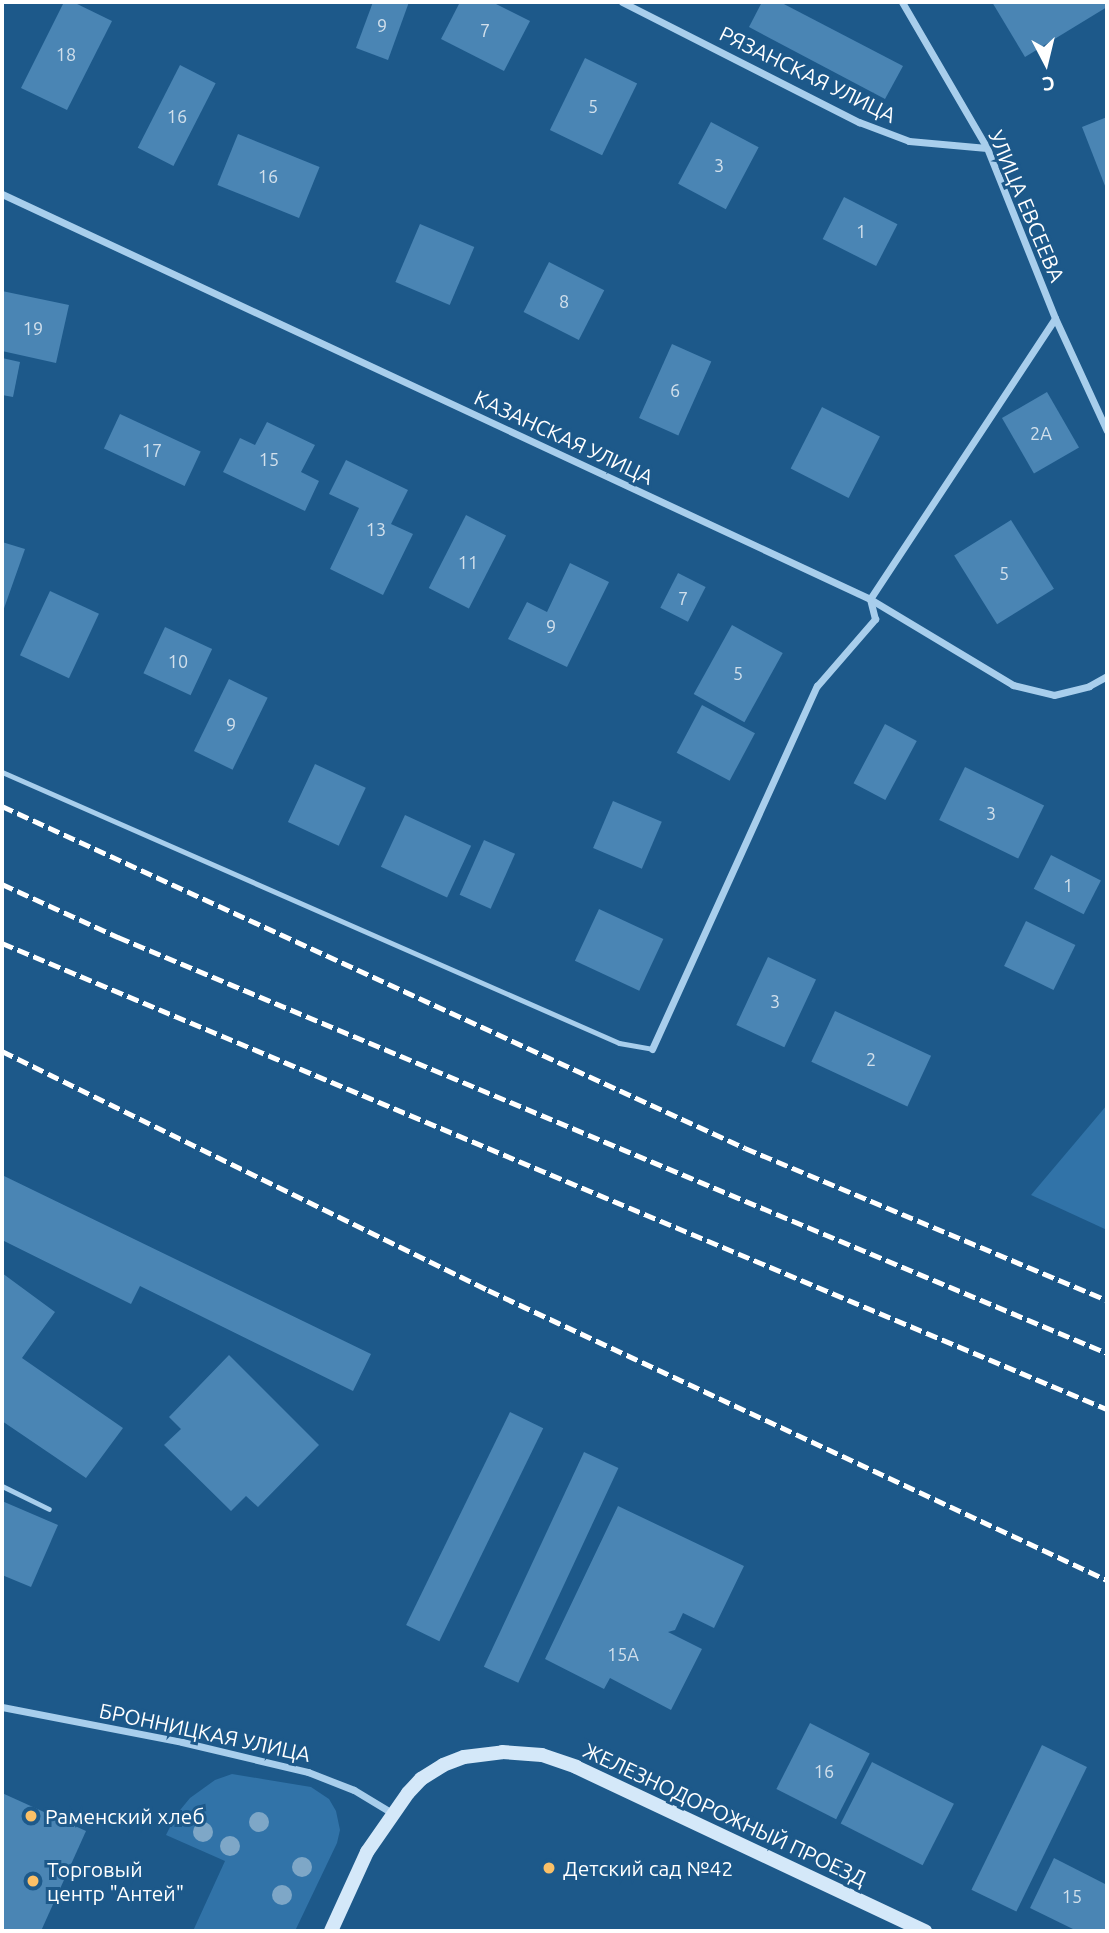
<!DOCTYPE html>
<html>
<head>
<meta charset="utf-8">
<style>
  body { margin:0 }
  #map { position:relative; width:1109px; height:1933px; overflow:hidden; background:#1d598a; font-family:Ubuntu,sans-serif }
  div>[style] { position:absolute }
  [style*='--x'] { left:calc(var(--x)*1px); top:calc(var(--y)*1px); width:calc(var(--w)*1px); rotate:calc(var(--a)*1deg) }
  .green>* { inset:0; background:#3173a8 }
  .building>* { inset:0; background:#4a85b4; transform-origin:0 0 }
  .lane>* { height:5px; margin:-2.5px; padding:0 2.5px; transform-origin:2.5px; border-radius:2.5px; background:#a8ceec }
  .street>* { height:7px; margin:-3.5px; padding:0 3.5px; transform-origin:3.5px; border-radius:3.5px; background:#a8ceec }
  .secondary>* { height:14px; margin:-7px; padding:0 7px; transform-origin:7px; border-radius:7px; background:#d4e8f9 }
  .rail>* { height:5px; margin-top:-2.5px; transform-origin:0; background:repeating-linear-gradient(90deg,#fff 0 12px,transparent 0 17px) }
  .trees>* { width:20px; height:20px; margin:-10px; border-radius:50%; background:#7ea7c7 }
  .dots>* { width:19px; height:19px; translate:-50% -50%; box-sizing:border-box; border:4px solid #1d598a; border-radius:50% }
  span { translate:-50% -50%; white-space:nowrap; text-align:center; line-height:1.15; -webkit-text-stroke:6px #1d598a; paint-order:stroke }
  .number-label { font-size:18px; color:#d2e0ec }
  .number-label span { -webkit-text-stroke-width:0 }
  .street-label { font-size:21px; color:#fff }
  .poi-label { font-size:21px; color:#fff }
  .left { translate:0 -50%; text-align:left }
  .frame { position:absolute; inset:0; border:4px solid #fff; pointer-events:none }
  .north { position:absolute; left:1011px; top:28px; width:70px; height:70px; -webkit-text-stroke:5px #1d598a; paint-order:stroke; rotate:173deg; font-size:19px; font-weight:700; line-height:28px; text-align:center; color:#fff }
  .north::after { content:''; display:block; margin:auto; width:24px; height:32px; background:#fff; clip-path:polygon(50% 0,100% 100%,50% 72%,0 100%) }
</style>
</head>
<body>
<div id="map">
  <div class="green">
    <div style="clip-path:polygon(1107px 1105px,1107px 1230px,1031px 1195px)"></div>
    <div style="clip-path:polygon(232px 1774px,311px 1787px,329px 1799px,336px 1811px,340px 1830px,337px 1843px,295px 1931px,193px 1931px,225px 1861px,166px 1835px,176px 1815px,190px 1798px,215px 1780px)"></div>
  </div>
  <div class="building">
    <div style="clip-path:polygon(64px 2px,73px 2px,112px 21px,67px 110px,21px 88px)"></div>
    <div style="clip-path:polygon(373px 2px,409px 2px,388px 60px,356px 48px)"></div>
    <div style="clip-path:polygon(460px 2px,492px 2px,530px 21px,504px 71px,441px 39px)"></div>
    <div style="clip-path:polygon(762px 2px,780px 2px,903px 66px,885px 99px,749px 27px)"></div>
    <div style="clip-path:polygon(992px 2px,1107px 2px,1107px 7px,1025px 57px)"></div>
    <div style="left:585px;top:58px;width:58px;height:80px;rotate:26deg"></div>
    <div style="left:180px;top:65px;width:40px;height:93px;rotate:27deg"></div>
    <div style="clip-path:polygon(1107px 117px,1107px 191px,1082px 127px)"></div>
    <div style="left:711px;top:122px;width:54px;height:70px;rotate:28deg"></div>
    <div style="left:238px;top:134px;width:88px;height:55px;rotate:22deg"></div>
    <div style="left:844px;top:197px;width:60px;height:47px;rotate:27deg"></div>
    <div style="left:420px;top:224px;width:59px;height:63px;rotate:23deg"></div>
    <div style="left:549px;top:262px;width:62px;height:56px;rotate:27deg"></div>
    <div style="clip-path:polygon(2px 291px,69px 305px,56px 363px,2px 351px)"></div>
    <div style="left:672px;top:344px;width:43px;height:81px;rotate:24deg"></div>
    <div style="clip-path:polygon(2px 358px,20px 362px,13px 397px,2px 395px)"></div>
    <div style="left:1047px;top:392px;width:64px;height:52px;rotate:60deg"></div>
    <div style="left:822px;top:407px;width:65px;height:69px;rotate:27deg"></div>
    <div style="left:120px;top:414px;width:89px;height:38px;rotate:25deg"></div>
    <div style="clip-path:polygon(267px 422px,315px 445px,301px 472px,319px 481px,305px 511px,223px 472px,240px 438px,255px 445px)"></div>
    <div style="clip-path:polygon(346px 460px,408px 490px,391px 524px,413px 534px,383px 595px,330px 569px,359px 508px,329px 494px)"></div>
    <div style="left:466px;top:515px;width:45px;height:82px;rotate:27deg"></div>
    <div style="left:1011px;top:520px;width:81px;height:67px;rotate:58deg"></div>
    <div style="clip-path:polygon(2px 542px,25px 549px,2px 614px)"></div>
    <div style="clip-path:polygon(570px 563px,609px 582px,567px 667px,508px 639px,527px 602px,547px 612px)"></div>
    <div style="left:678px;top:573px;width:31px;height:39px;rotate:27deg"></div>
    <div style="left:50px;top:591px;width:54px;height:71px;rotate:25deg"></div>
    <div style="left:732px;top:625px;width:58px;height:79px;rotate:29deg"></div>
    <div style="left:165px;top:627px;width:52px;height:51px;rotate:25deg"></div>
    <div style="left:229px;top:679px;width:43px;height:80px;rotate:26deg"></div>
    <div style="left:702px;top:705px;width:60px;height:54px;rotate:28deg"></div>
    <div style="left:885px;top:724px;width:36px;height:67px;rotate:28deg"></div>
    <div style="left:315px;top:764px;width:56px;height:64px;rotate:25deg"></div>
    <div style="left:965px;top:767px;width:88px;height:59px;rotate:26deg"></div>
    <div style="left:613px;top:801px;width:53px;height:51px;rotate:23deg"></div>
    <div style="left:405px;top:815px;width:73px;height:57px;rotate:25deg"></div>
    <div style="left:484px;top:840px;width:34px;height:60px;rotate:24deg"></div>
    <div style="left:1051px;top:855px;width:56px;height:38px;rotate:27deg"></div>
    <div style="left:599px;top:909px;width:71px;height:57px;rotate:25deg"></div>
    <div style="left:1026px;top:921px;width:55px;height:50px;rotate:26deg"></div>
    <div style="left:768px;top:957px;width:53px;height:75px;rotate:25deg"></div>
    <div style="left:835px;top:1011px;width:106px;height:56px;rotate:25deg"></div>
    <div style="clip-path:polygon(2px 1175px,371px 1354px,353px 1391px,140px 1286px,131px 1304px,2px 1240px)"></div>
    <div style="clip-path:polygon(2px 1273px,55px 1312px,22px 1358px,123px 1428px,86px 1478px,2px 1421px)"></div>
    <div style="clip-path:polygon(229px 1355px,319px 1445px,258px 1507px,246px 1496px,231px 1511px,164px 1445px,181px 1429px,169px 1417px)"></div>
    <div style="left:510px;top:1412px;width:37px;height:237px;rotate:26deg"></div>
    <div style="left:584px;top:1452px;width:38px;height:237px;rotate:25deg"></div>
    <div style="clip-path:polygon(2px 1501px,58px 1525px,31px 1587px,2px 1575px)"></div>
    <div style="clip-path:polygon(618px 1506px,744px 1566px,714px 1628px,683px 1613px,675px 1630px,668px 1632px,702px 1649px,671px 1710px,610px 1678px,604px 1689px,545px 1659px)"></div>
    <div style="left:810px;top:1723px;width:67px;height:74px;rotate:27deg"></div>
    <div style="left:1042px;top:1745px;width:50px;height:161px;rotate:26deg"></div>
    <div style="left:872px;top:1762px;width:92px;height:69px;rotate:27deg"></div>
    <div style="clip-path:polygon(2px 1793px,86px 1831px,41px 1931px,2px 1931px)"></div>
    <div style="clip-path:polygon(1054px 1858px,1107px 1885px,1107px 1931px,1077px 1931px,1030px 1908px)"></div>
  </div>
  <div class="lane">
    <div style="--x:2;--y:772;--w:674;--a:23.71"></div>
    <div style="--x:619;--y:1043;--w:34;--a:10"></div>
    <div style="--x:2;--y:1486;--w:52;--a:26.1"></div>
  </div>
  <div class="street">
    <div style="--x:622;--y:2;--w:266;--a:26.9"></div>
    <div style="--x:859;--y:122;--w:53;--a:20.8"></div>
    <div style="--x:909;--y:141;--w:78;--a:5.1"></div>
    <div style="--x:902;--y:2;--w:169;--a:59.8"></div>
    <div style="--x:987;--y:148;--w:183;--a:68.2"></div>
    <div style="--x:1055;--y:318;--w:124;--a:65.3"></div>
    <div style="--x:2;--y:194;--w:958;--a:25.01"></div>
    <div style="--x:870;--y:599;--w:167;--a:31"></div>
    <div style="--x:1013;--y:685;--w:42;--a:13.7"></div>
    <div style="--x:1054;--y:695;--w:36;--a:-14"></div>
    <div style="--x:1089;--y:686;--w:21;--a:-29"></div>
    <div style="--x:652;--y:1049;--w:399;--a:-65.6"></div>
    <div style="--x:817;--y:686;--w:89;--a:-49.1"></div>
    <div style="--x:875;--y:619;--w:21;--a:-104"></div>
    <div style="--x:870;--y:599;--w:336;--a:-56.6"></div>
    <div style="--x:2;--y:1707;--w:183;--a:11"></div>
    <div style="--x:182;--y:1742;--w:130;--a:13.4"></div>
    <div style="--x:308;--y:1772;--w:49;--a:21.4"></div>
    <div style="--x:354;--y:1790;--w:44;--a:31.2"></div>
  </div>
  <div class="secondary">
    <div style="--x:331;--y:1931;--w:87;--a:-65.5"></div>
    <div style="--x:367;--y:1852;--w:72;--a:-55.2"></div>
    <div style="--x:408;--y:1793;--w:19;--a:-47"></div>
    <div style="--x:421;--y:1779;--w:26;--a:-32"></div>
    <div style="--x:443;--y:1765;--w:22;--a:-21"></div>
    <div style="--x:464;--y:1757;--w:38;--a:-7"></div>
    <div style="--x:502;--y:1752;--w:40;--a:4.3"></div>
    <div style="--x:542;--y:1755;--w:36;--a:19"></div>
    <div style="--x:576;--y:1767;--w:386;--a:25.2"></div>
  </div>
  <div class="rail">
    <div style="--x:2;--y:806;--w:818;--a:24.72"></div>
    <div style="--x:745;--y:1148;--w:393;--a:22.8"></div>
    <div style="--x:2;--y:884;--w:128;--a:24.6"></div>
    <div style="--x:118;--y:937;--w:1073;--a:22.81"></div>
    <div style="--x:2;--y:943;--w:1199;--a:22.87"></div>
    <div style="--x:2;--y:1051;--w:542;--a:26.19"></div>
    <div style="--x:488;--y:1290;--w:684;--a:25.1"></div>
  </div>
  <div class="trees">
    <div style="left:259px;top:1822px"></div>
    <div style="left:203px;top:1832px"></div>
    <div style="left:230px;top:1846px"></div>
    <div style="left:302px;top:1867px"></div>
    <div style="left:282px;top:1895px"></div>
  </div>
  <div class="dots">
    <div style="left:31px;top:1816px;background:#fbc067"></div>
    <div style="left:549px;top:1868px;background:#fbc067"></div>
    <div style="left:33px;top:1881px;background:#fbc067"></div>
  </div>
  <div class="number-label">
    <span style="left:382px;top:25px">9</span>
    <span style="left:485px;top:30px">7</span>
    <span style="left:66px;top:54px">18</span>
    <span style="left:593px;top:106px">5</span>
    <span style="left:177px;top:116px">16</span>
    <span style="left:719px;top:165px">3</span>
    <span style="left:268px;top:176px">16</span>
    <span style="left:861px;top:231px">1</span>
    <span style="left:564px;top:301px">8</span>
    <span style="left:33px;top:328px">19</span>
    <span style="left:675px;top:390px">6</span>
    <span style="left:1041px;top:433px">2А</span>
    <span style="left:152px;top:450px">17</span>
    <span style="left:269px;top:459px">15</span>
    <span style="left:376px;top:529px">13</span>
    <span style="left:468px;top:562px">11</span>
    <span style="left:1004px;top:573px">5</span>
    <span style="left:683px;top:598px">7</span>
    <span style="left:551px;top:626px">9</span>
    <span style="left:178px;top:661px">10</span>
    <span style="left:738px;top:673px">5</span>
    <span style="left:231px;top:724px">9</span>
    <span style="left:991px;top:813px">3</span>
    <span style="left:1068px;top:885px">1</span>
    <span style="left:775px;top:1001px">3</span>
    <span style="left:871px;top:1059px">2</span>
    <span style="left:623px;top:1654px">15А</span>
    <span style="left:824px;top:1771px">16</span>
    <span style="left:1072px;top:1896px">15</span>
  </div>
  <div class="street-label">
    <span style="left:808px;top:74px;rotate:26deg">РЯЗАНСКАЯ УЛИЦА</span>
    <span style="left:1027px;top:206px;rotate:67deg">УЛИЦА ЕВСЕЕВА</span>
    <span style="left:564px;top:437px;rotate:25deg">КАЗАНСКАЯ УЛИЦА</span>
    <span style="left:205px;top:1732px;rotate:12deg">БРОННИЦКАЯ УЛИЦА</span>
    <span style="left:725px;top:1814px;rotate:25deg">ЖЕЛЕЗНОДОРОЖНЫЙ ПРОЕЗД</span>
  </div>
  <div class="poi-label">
    <span class="left" style="left:45px;top:1816px">Раменский хлеб</span>
    <span class="left" style="left:563px;top:1868px">Детский сад №42</span>
    <span class="left" style="left:47px;top:1881px">Торговый<br>центр "Антей"</span>
  </div>
  <div class="frame"></div>
  <div class="north">С</div>
</div>
</body>
</html>
